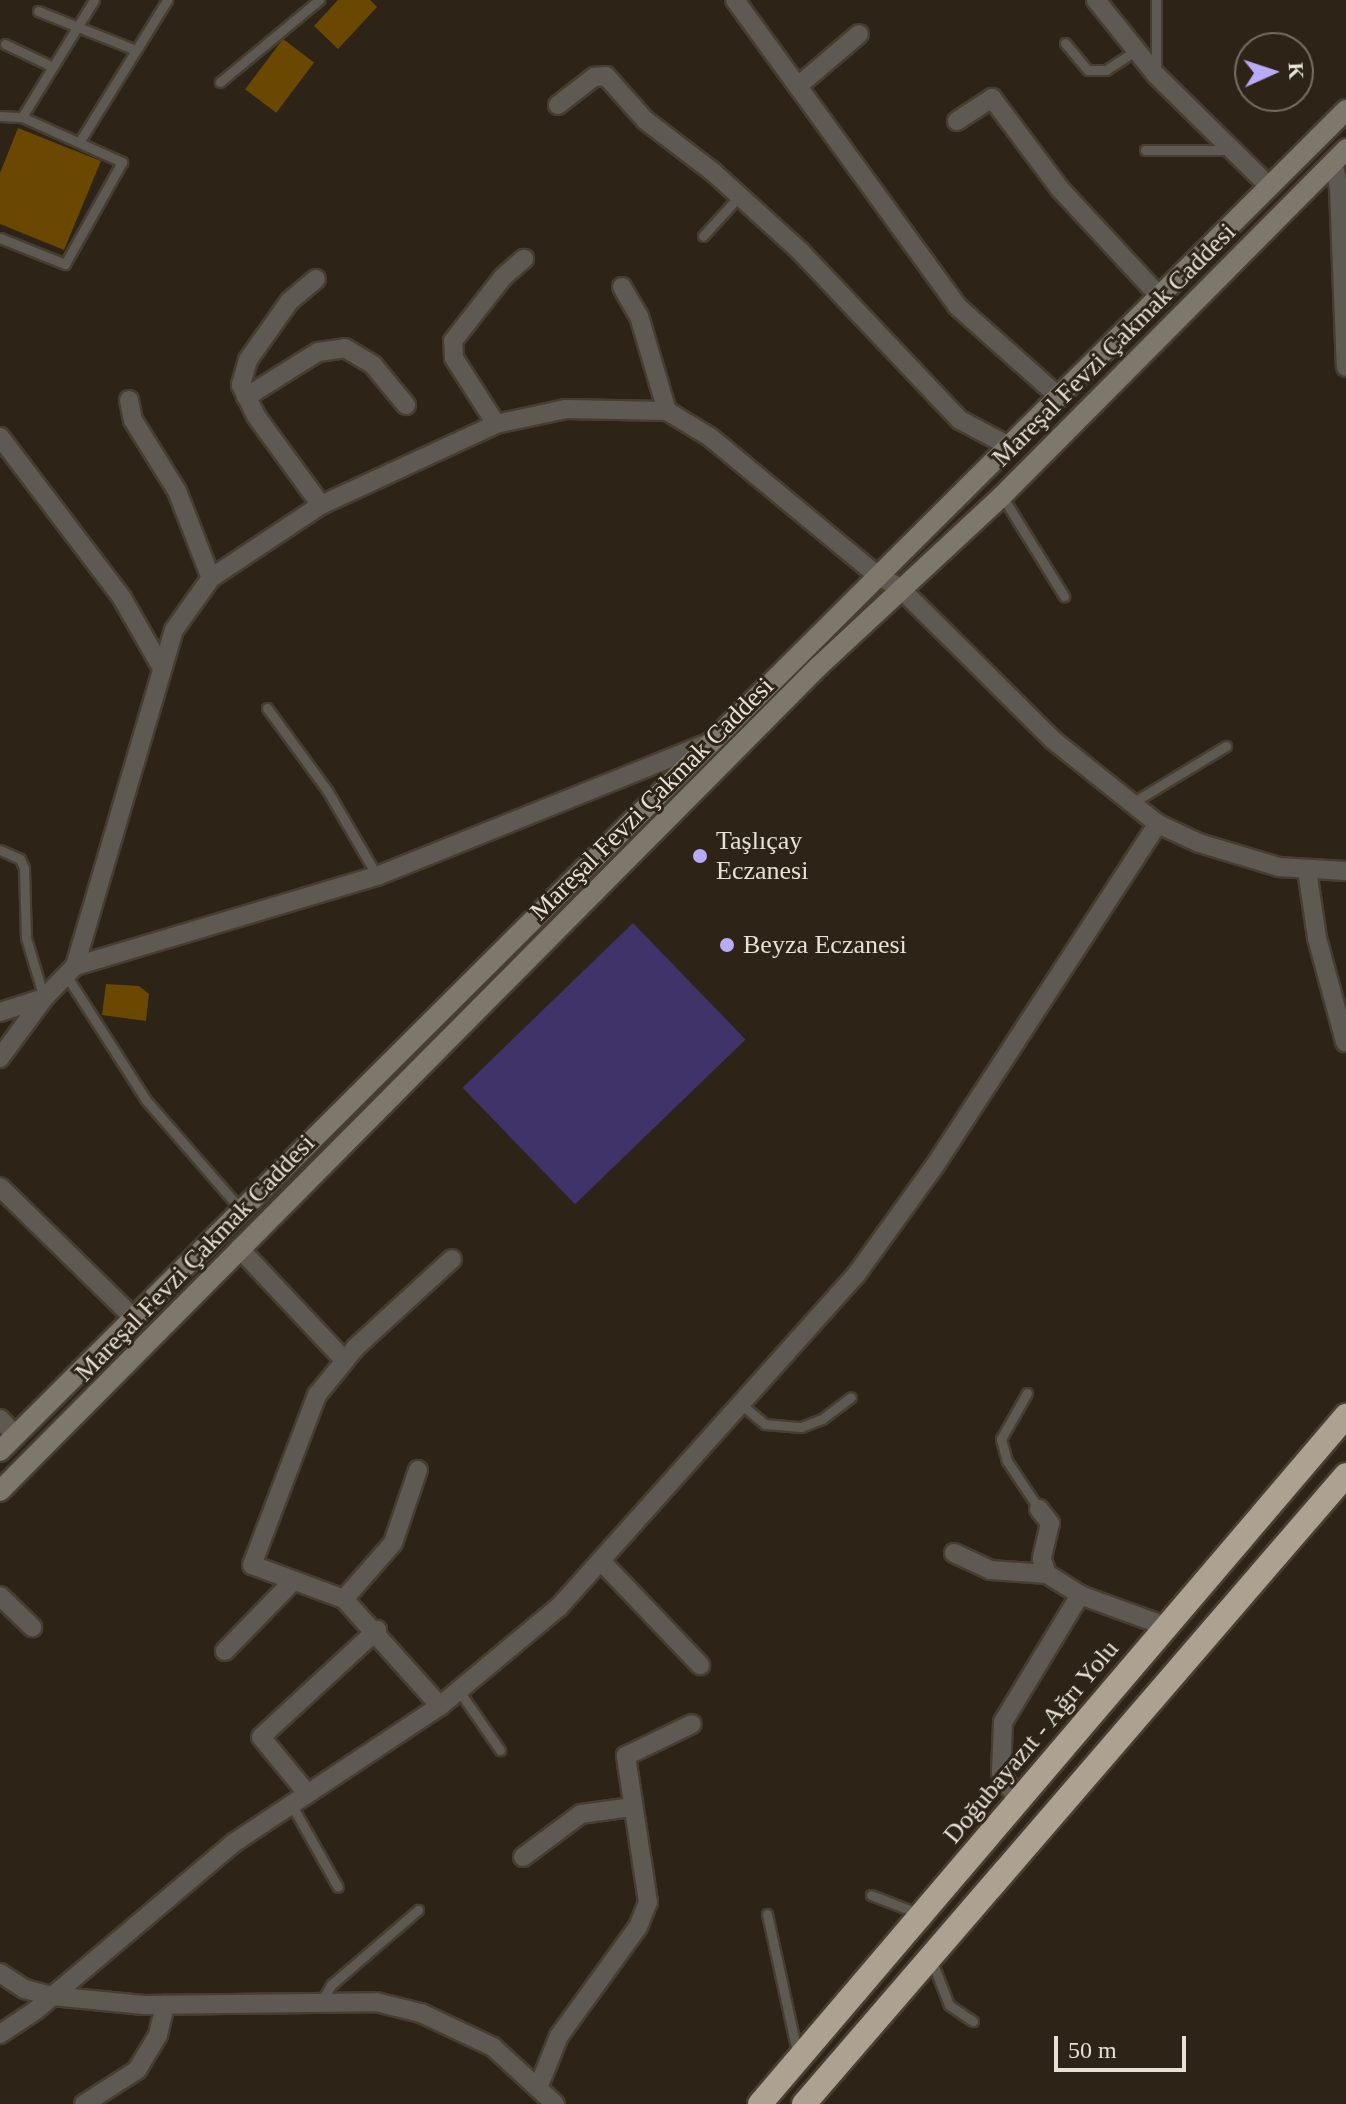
<!DOCTYPE html>
<html>
<head>
<meta charset="utf-8">
<style>
  body { margin:0 }
  #map { position:relative; width:1346px; height:2104px; overflow:hidden; background:#2d2316; font-family:"Times New Roman",serif }
  div>[style] { position:absolute }
  [style*='--x'] { left:calc(var(--x)*1px); top:calc(var(--y)*1px); width:calc(var(--w)*1px); rotate:calc(var(--a)*1deg) }
  .green>* { inset:0; background:#3f336a; transform-origin:0 0 }
  .building>* { inset:0; background:#6b4802; transform-origin:0 0 }
  .roads { filter:drop-shadow(2px 0 #473d31) drop-shadow(-2px 0 #473d31) drop-shadow(0 2px #473d31) drop-shadow(0 -2px #473d31) }
  .lane>* { height:9px; margin:-4.5px; padding:0 4.5px; transform-origin:4.5px; border-radius:4.5px; background:#5e5953 }
  .street>* { height:18px; margin:-9px; padding:0 9px; transform-origin:9px; border-radius:9px; background:#5e5953 }
  .secondary>* { height:20px; margin:-10px; padding:0 10px; transform-origin:10px; border-radius:10px; background:#7e776c }
  .highway>* { height:24px; margin:-12px; padding:0 12px; transform-origin:12px; border-radius:12px; background:#ada291 }
  .dots>* { width:22px; height:22px; translate:-50% -50%; box-sizing:border-box; border:4px solid #2d2316; border-radius:50% }
  span { translate:-50% -50%; white-space:nowrap; text-align:center; line-height:1.15; -webkit-text-stroke:6px #2d2316; paint-order:stroke }
  .street-label { font-size:26px; color:#e6e0d7 }
  .poi-label { font-size:26px; color:#e6e0d7 }
  .left { translate:0 -50%; text-align:left }
  .north { position:absolute; left:1234px; top:32px; width:80px; height:80px; box-sizing:border-box; background:#2d2316; border:2px solid #776f63; border-radius:50%; rotate:87deg; font-size:22px; font-weight:700; line-height:32px; text-align:center; color:#e6e0d7 }
  .north::after { content:''; display:block; margin:auto; width:28px; height:36px; background:#b8abf7; clip-path:polygon(50% 0,100% 100%,50% 72%,0 100%) }
  .scale { position:absolute; left:1054px; top:2036px; width:132px; height:36px; box-sizing:border-box; border:4px solid #e6e0d7; border-top:0; padding-left:10px; font-size:24px; line-height:28px; white-space:nowrap; color:#e6e0d7; -webkit-text-stroke:6px #2d2316; paint-order:stroke }
</style>
</head>
<body>
<div id="map">
  <div class="green">
    <div style="left:633px;top:923px;width:162px;height:237px;rotate:46deg"></div>
  </div>
  <div class="building">
    <div style="clip-path:polygon(338px 0,370px 0,377px 7px,338px 49px,314px 26px)"></div>
    <div style="left:283px;top:39px;width:39px;height:63px;rotate:37deg"></div>
    <div style="clip-path:polygon(18px 128px,101px 161px,64px 250px,0 224px,0 173px)"></div>
    <div style="clip-path:polygon(106px 984px,139px 986px,149px 994px,146px 1021px,102px 1015px)"></div>
  </div>
  <div class="roads">
    <div class="lane">
      <div style="--x:38;--y:11;--w:105;--a:21.7"></div>
      <div style="--x:1065;--y:43;--w:35;--a:50"></div>
      <div style="--x:1088;--y:70;--w:18;--a:0"></div>
      <div style="--x:1106;--y:70;--w:37;--a:-33"></div>
      <div style="--x:5;--y:44;--w:51;--a:25.6"></div>
      <div style="--x:1156;--y:71;--w:71;--a:-90"></div>
      <div style="--x:220;--y:82;--w:129;--a:-39.6"></div>
      <div style="--x:0;--y:116;--w:22;--a:3"></div>
      <div style="--x:22;--y:117;--w:110;--a:24.2"></div>
      <div style="--x:122;--y:162;--w:117;--a:119.2"></div>
      <div style="--x:65;--y:264;--w:70;--a:-158.2"></div>
      <div style="--x:22;--y:117;--w:137;--a:-58.4"></div>
      <div style="--x:80;--y:141;--w:166;--a:-58.3"></div>
      <div style="--x:1145;--y:150;--w:85;--a:0"></div>
      <div style="--x:703;--y:236;--w:55;--a:-47.9"></div>
      <div style="--x:1002;--y:496;--w:118;--a:58.2"></div>
      <div style="--x:267;--y:708;--w:102;--a:53.8"></div>
      <div style="--x:327;--y:790;--w:99;--a:59.8"></div>
      <div style="--x:1132;--y:803;--w:110;--a:-31.2"></div>
      <div style="--x:0;--y:850;--w:22;--a:24"></div>
      <div style="--x:20;--y:859;--w:10;--a:66"></div>
      <div style="--x:24;--y:868;--w:70;--a:88.4"></div>
      <div style="--x:26;--y:938;--w:63;--a:73.3"></div>
      <div style="--x:66;--y:975;--w:148;--a:57.4"></div>
      <div style="--x:146;--y:1100;--w:147;--a:49.1"></div>
      <div style="--x:1027;--y:1393;--w:53;--a:119.5"></div>
      <div style="--x:1001;--y:1439;--w:23;--a:75"></div>
      <div style="--x:1007;--y:1461;--w:58;--a:56.3"></div>
      <div style="--x:742;--y:1405;--w:30;--a:40"></div>
      <div style="--x:765;--y:1424;--w:36;--a:5"></div>
      <div style="--x:801;--y:1427;--w:22;--a:-21"></div>
      <div style="--x:822;--y:1419;--w:36;--a:-37"></div>
      <div style="--x:459;--y:1691;--w:72;--a:55.2"></div>
      <div style="--x:291;--y:1804;--w:95;--a:60.5"></div>
      <div style="--x:871;--y:1895;--w:53;--a:21.2"></div>
      <div style="--x:767;--y:1914;--w:145;--a:77.7"></div>
      <div style="--x:931;--y:1959;--w:49;--a:68.6"></div>
      <div style="--x:949;--y:2005;--w:29;--a:34"></div>
      <div style="--x:320;--y:2004;--w:22;--a:-60"></div>
      <div style="--x:331;--y:1985;--w:115;--a:-40.8"></div>
    </div>
    <div class="street">
      <div style="--x:735;--y:0;--w:378;--a:54"></div>
      <div style="--x:957;--y:306;--w:137;--a:41.7"></div>
      <div style="--x:1096;--y:0;--w:96;--a:51.3"></div>
      <div style="--x:1156;--y:75;--w:158;--a:44.5"></div>
      <div style="--x:798;--y:86;--w:80;--a:-40.4"></div>
      <div style="--x:558;--y:105;--w:46;--a:-37.9"></div>
      <div style="--x:594;--y:77;--w:12;--a:-5"></div>
      <div style="--x:606;--y:76;--w:59;--a:48.4"></div>
      <div style="--x:645;--y:120;--w:86;--a:37.4"></div>
      <div style="--x:713;--y:172;--w:118;--a:42.2"></div>
      <div style="--x:800;--y:251;--w:233;--a:46.6"></div>
      <div style="--x:960;--y:420;--w:53;--a:28"></div>
      <div style="--x:957;--y:121;--w:42;--a:-33.3"></div>
      <div style="--x:992;--y:98;--w:114;--a:53.2"></div>
      <div style="--x:1060;--y:189;--w:149;--a:47.2"></div>
      <div style="--x:1333;--y:162;--w:27;--a:77"></div>
      <div style="--x:1339;--y:188;--w:179;--a:87.8"></div>
      <div style="--x:316;--y:279;--w:35;--a:140"></div>
      <div style="--x:289;--y:302;--w:71;--a:125.3"></div>
      <div style="--x:248;--y:360;--w:26;--a:106"></div>
      <div style="--x:241;--y:385;--w:34;--a:64"></div>
      <div style="--x:256;--y:416;--w:110;--a:53.9"></div>
      <div style="--x:622;--y:287;--w:34;--a:60"></div>
      <div style="--x:639;--y:316;--w:99;--a:73.6"></div>
      <div style="--x:246;--y:397;--w:85;--a:-32"></div>
      <div style="--x:318;--y:352;--w:27;--a:-8"></div>
      <div style="--x:345;--y:348;--w:33;--a:31"></div>
      <div style="--x:373;--y:365;--w:52;--a:50.5"></div>
      <div style="--x:129;--y:400;--w:20;--a:79"></div>
      <div style="--x:133;--y:420;--w:84;--a:58.2"></div>
      <div style="--x:177;--y:491;--w:93;--a:68.7"></div>
      <div style="--x:496;--y:424;--w:78;--a:-122.5"></div>
      <div style="--x:454;--y:358;--w:17;--a:-93"></div>
      <div style="--x:453;--y:341;--w:81;--a:-52"></div>
      <div style="--x:503;--y:277;--w:28;--a:-41"></div>
      <div style="--x:0;--y:437;--w:202;--a:52.8"></div>
      <div style="--x:122;--y:598;--w:81;--a:60.3"></div>
      <div style="--x:1307;--y:870;--w:69;--a:81.6"></div>
      <div style="--x:1317;--y:938;--w:108;--a:74.9"></div>
      <div style="--x:75;--y:966;--w:350;--a:-73.6"></div>
      <div style="--x:174;--y:630;--w:64;--a:-54.6"></div>
      <div style="--x:211;--y:578;--w:132;--a:-33.6"></div>
      <div style="--x:321;--y:505;--w:193;--a:-24.8"></div>
      <div style="--x:496;--y:424;--w:72;--a:-12.1"></div>
      <div style="--x:566;--y:409;--w:101;--a:1.1"></div>
      <div style="--x:667;--y:411;--w:50;--a:31.2"></div>
      <div style="--x:710;--y:437;--w:217;--a:39.6"></div>
      <div style="--x:877;--y:575;--w:26;--a:29"></div>
      <div style="--x:900;--y:588;--w:216;--a:44.8"></div>
      <div style="--x:1053;--y:740;--w:134;--a:38.7"></div>
      <div style="--x:1158;--y:824;--w:45;--a:24.9"></div>
      <div style="--x:1199;--y:843;--w:84;--a:16.7"></div>
      <div style="--x:1279;--y:867;--w:67;--a:3.4"></div>
      <div style="--x:0;--y:1012;--w:46;--a:-17.7"></div>
      <div style="--x:44;--y:998;--w:45;--a:-45.9"></div>
      <div style="--x:75;--y:966;--w:315;--a:-16.6"></div>
      <div style="--x:377;--y:876;--w:359;--a:-21.9"></div>
      <div style="--x:0;--y:1058;--w:74;--a:-53.7"></div>
      <div style="--x:0;--y:1187;--w:190;--a:44.4"></div>
      <div style="--x:239;--y:1248;--w:154;--a:46.8"></div>
      <div style="--x:0;--y:1419;--w:23;--a:47"></div>
      <div style="--x:1039;--y:1509;--w:18;--a:52"></div>
      <div style="--x:1050;--y:1523;--w:37;--a:103"></div>
      <div style="--x:1042;--y:1559;--w:16;--a:72"></div>
      <div style="--x:1047;--y:1574;--w:39;--a:32"></div>
      <div style="--x:1080;--y:1595;--w:90;--a:20"></div>
      <div style="--x:954;--y:1553;--w:40;--a:25"></div>
      <div style="--x:990;--y:1570;--w:57;--a:4"></div>
      <div style="--x:601;--y:1561;--w:144;--a:46.4"></div>
      <div style="--x:0;--y:1596;--w:45;--a:44.1"></div>
      <div style="--x:344;--y:1599;--w:74;--a:-48.8"></div>
      <div style="--x:393;--y:1543;--w:77;--a:-71.1"></div>
      <div style="--x:225;--y:1651;--w:98;--a:-45.8"></div>
      <div style="--x:440;--y:1706;--w:144;--a:-131.9"></div>
      <div style="--x:344;--y:1599;--w:98;--a:-159.7"></div>
      <div style="--x:252;--y:1565;--w:182;--a:-69.1"></div>
      <div style="--x:317;--y:1395;--w:62;--a:-50.9"></div>
      <div style="--x:356;--y:1347;--w:130;--a:-42.5"></div>
      <div style="--x:307;--y:1793;--w:72;--a:-129.4"></div>
      <div style="--x:261;--y:1737;--w:158;--a:-42.7"></div>
      <div style="--x:1018;--y:1802;--w:34;--a:-120"></div>
      <div style="--x:1001;--y:1772;--w:50;--a:-87.7"></div>
      <div style="--x:1003;--y:1722;--w:149;--a:-58.8"></div>
      <div style="--x:523;--y:1857;--w:72;--a:-36.6"></div>
      <div style="--x:581;--y:1814;--w:50;--a:-8"></div>
      <div style="--x:0;--y:1973;--w:30;--a:33"></div>
      <div style="--x:25;--y:1989;--w:28;--a:15"></div>
      <div style="--x:52;--y:1996;--w:92;--a:5.6"></div>
      <div style="--x:144;--y:2005;--w:232;--a:-0.7"></div>
      <div style="--x:376;--y:2002;--w:46;--a:13.7"></div>
      <div style="--x:421;--y:2013;--w:80;--a:25.3"></div>
      <div style="--x:493;--y:2047;--w:84;--a:42.6"></div>
      <div style="--x:0;--y:2034;--w:43;--a:-33.7"></div>
      <div style="--x:36;--y:2010;--w:260;--a:-40.2"></div>
      <div style="--x:235;--y:1842;--w:246;--a:-33.6"></div>
      <div style="--x:440;--y:1706;--w:155;--a:-39.8"></div>
      <div style="--x:559;--y:1607;--w:445;--a:-48.2"></div>
      <div style="--x:856;--y:1275;--w:133;--a:-54.2"></div>
      <div style="--x:934;--y:1167;--w:410;--a:-56.9"></div>
      <div style="--x:538;--y:2088;--w:56;--a:-68"></div>
      <div style="--x:559;--y:2036;--w:135;--a:-54.1"></div>
      <div style="--x:638;--y:1927;--w:27;--a:-68"></div>
      <div style="--x:648;--y:1902;--w:148;--a:-98.6"></div>
      <div style="--x:626;--y:1756;--w:73;--a:-25.9"></div>
      <div style="--x:84;--y:2104;--w:63;--a:-32.7"></div>
      <div style="--x:137;--y:2070;--w:41;--a:-59"></div>
      <div style="--x:158;--y:2035;--w:31;--a:-77"></div>
    </div>
    <div class="secondary">
      <div style="--x:0;--y:1451;--w:1900;--a:-44.89"></div>
      <div style="--x:0;--y:1491;--w:1161;--a:-45.21"></div>
      <div style="--x:818;--y:667;--w:251;--a:-42.9"></div>
      <div style="--x:1002;--y:496;--w:489;--a:-45.2"></div>
    </div>
    <div class="highway">
      <div style="--x:760;--y:2104;--w:904;--a:-49.58"></div>
      <div style="--x:804;--y:2104;--w:830;--a:-49.25"></div>
    </div>
  </div>
  <div class="dots">
    <div style="left:700px;top:856px;background:#b8abf7"></div>
    <div style="left:727px;top:945px;background:#b8abf7"></div>
  </div>
  <div class="street-label">
    <span style="left:1114px;top:345px;rotate:-45deg">Mareşal Fevzi Çakmak Caddesi</span>
    <span style="left:652px;top:799px;rotate:-45deg">Mareşal Fevzi Çakmak Caddesi</span>
    <span style="left:195px;top:1258px;rotate:-46deg">Mareşal Fevzi Çakmak Caddesi</span>
    <span style="left:1031px;top:1742px;rotate:-50deg">Doğubayazıt - Ağrı Yolu</span>
  </div>
  <div class="poi-label">
    <span class="left" style="left:716px;top:856px">Taşlıçay<br>Eczanesi</span>
    <span class="left" style="left:743px;top:945px">Beyza Eczanesi</span>
  </div>
  <div class="north">K</div>
  <div class="scale">50 m</div>
</div>
</body>
</html>
